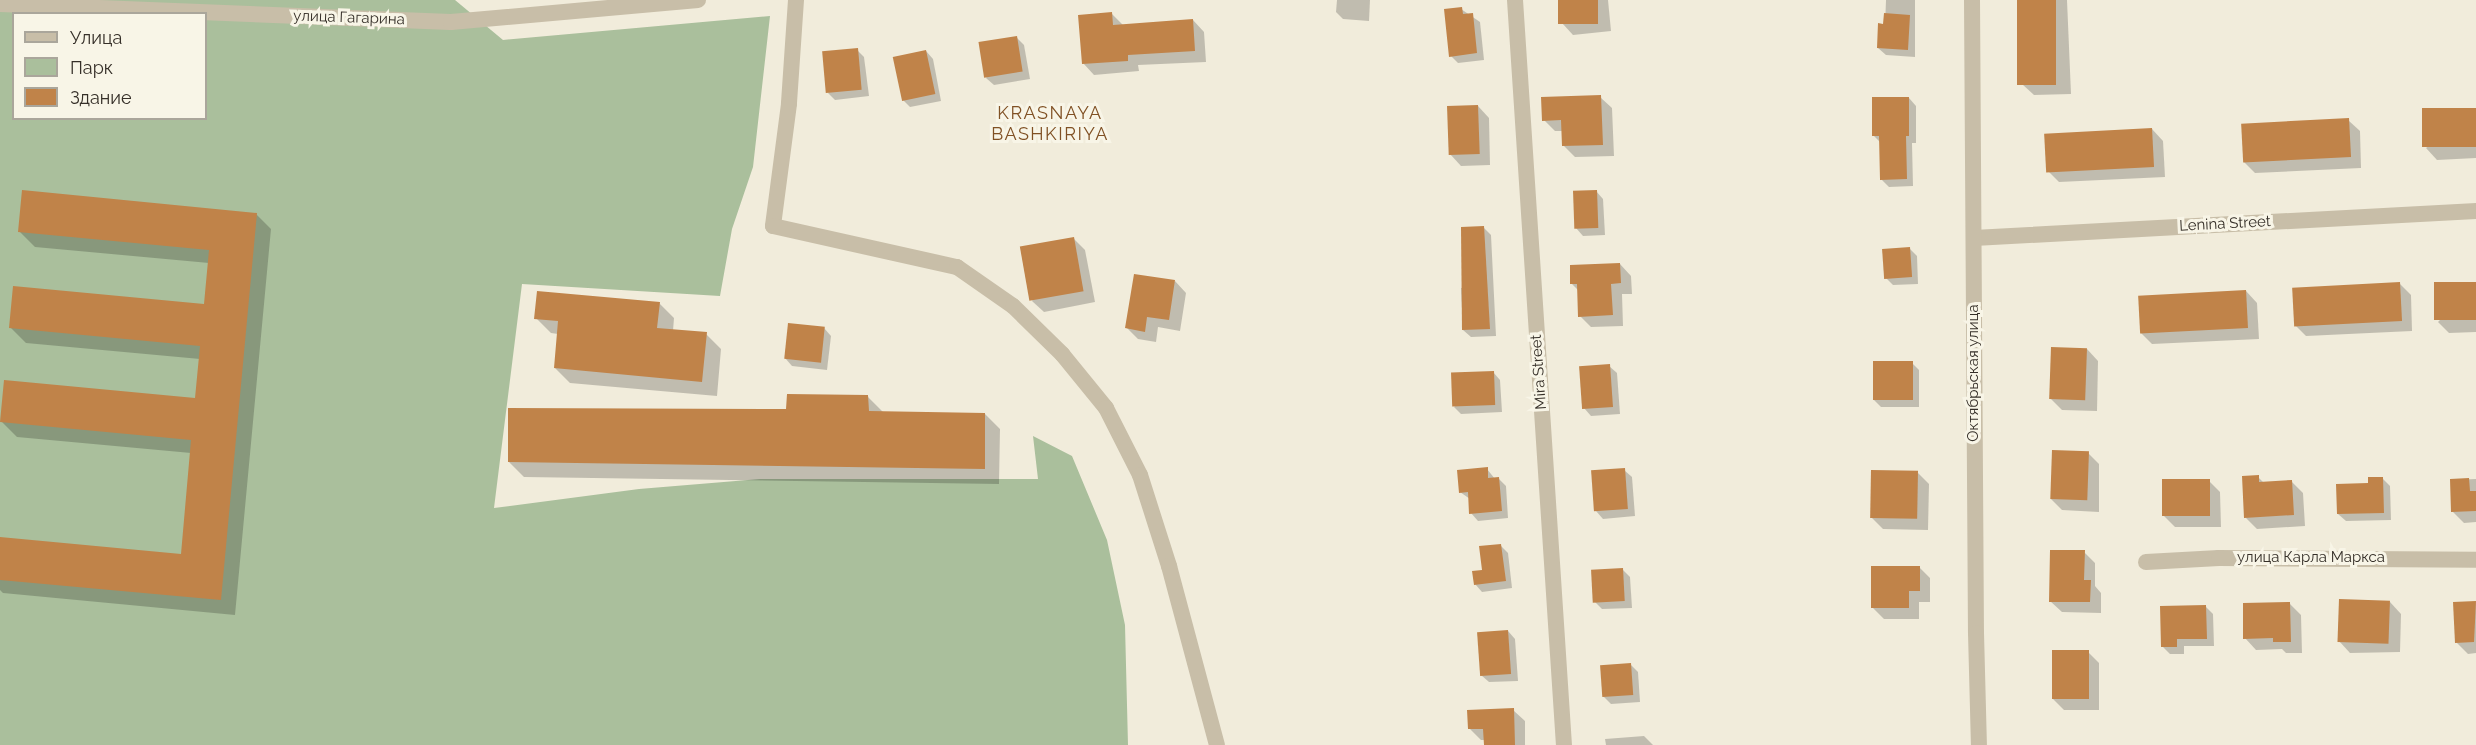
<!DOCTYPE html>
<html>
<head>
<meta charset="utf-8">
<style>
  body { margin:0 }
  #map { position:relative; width:2476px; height:745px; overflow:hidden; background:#f1ecdb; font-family:Raleway,sans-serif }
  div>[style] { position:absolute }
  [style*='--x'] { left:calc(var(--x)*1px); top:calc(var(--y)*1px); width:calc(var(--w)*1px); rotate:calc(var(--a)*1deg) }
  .green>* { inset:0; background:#aabf9c }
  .shadow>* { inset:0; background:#0003 }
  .building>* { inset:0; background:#c08349; transform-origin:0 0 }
  .minor>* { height:16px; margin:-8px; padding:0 8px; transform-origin:8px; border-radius:8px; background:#c8bea8 }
  .tertiary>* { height:16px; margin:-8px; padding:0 8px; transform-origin:8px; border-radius:8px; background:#c8bea8 }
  span { translate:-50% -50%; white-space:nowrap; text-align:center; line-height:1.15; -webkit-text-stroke:6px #f8f5e7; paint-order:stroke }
  .street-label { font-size:15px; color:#352f28 }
  .quarter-label { font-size:18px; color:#805124; letter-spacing:1.5px }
  .legend { position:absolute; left:12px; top:12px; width:195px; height:108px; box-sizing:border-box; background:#f8f5e7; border:2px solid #aaa69b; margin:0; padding:8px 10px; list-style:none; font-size:18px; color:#352f28 }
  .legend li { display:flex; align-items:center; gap:12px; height:30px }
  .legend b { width:30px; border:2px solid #aaa69b }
</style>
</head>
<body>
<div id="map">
  <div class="green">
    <div style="clip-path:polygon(evenodd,0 0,455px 0,503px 40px,770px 16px,753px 167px,732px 229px,720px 296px,522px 284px,494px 508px,639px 489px,760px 479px,1038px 479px,1033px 436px,1072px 456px,1107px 540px,1125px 625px,1128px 745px,0 745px,0 0,14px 14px,206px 14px,206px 118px,14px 118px,14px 14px)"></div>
  </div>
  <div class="shadow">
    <div style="clip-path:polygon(1337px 0,1370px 0,1369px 21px,1343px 19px,1336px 12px)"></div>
    <div style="clip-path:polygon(1559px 0,1608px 0,1611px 31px,1573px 35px,1562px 23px)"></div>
    <div style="clip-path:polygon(1886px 0,1915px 0,1915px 57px,1886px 55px,1878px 48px,1885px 26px)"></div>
    <div style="clip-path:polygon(2018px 0,2067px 0,2071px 94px,2034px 95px,2022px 84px)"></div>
    <div style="clip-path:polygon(1461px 9px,1480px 22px,1484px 60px,1458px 63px,1451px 56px)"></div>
    <div style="clip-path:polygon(1112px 14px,1124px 26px,1193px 20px,1204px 32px,1206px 62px,1138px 65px,1139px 71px,1094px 75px,1083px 63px)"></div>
    <div style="clip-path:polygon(1016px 37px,1024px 45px,1030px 79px,994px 85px,986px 78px)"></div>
    <div style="clip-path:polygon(857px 50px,864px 57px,869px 96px,835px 100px,828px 93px)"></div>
    <div style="clip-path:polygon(926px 51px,933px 59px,941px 101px,910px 107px,902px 99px)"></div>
    <div style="clip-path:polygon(1600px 97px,1612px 108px,1614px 156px,1575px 157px,1564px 146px,1563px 131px,1555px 131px,1544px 120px)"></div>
    <div style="clip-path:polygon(1909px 98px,1916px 106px,1916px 143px,1912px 143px,1913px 186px,1889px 187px,1882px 180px,1880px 142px,1873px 135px)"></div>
    <div style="clip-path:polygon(1478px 106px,1489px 118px,1490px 165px,1461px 166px,1450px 154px)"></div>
    <div style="clip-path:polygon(2476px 109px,2476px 158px,2437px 160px,2426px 148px)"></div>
    <div style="clip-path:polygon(2348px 120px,2360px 131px,2361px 168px,2255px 173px,2244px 162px)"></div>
    <div style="clip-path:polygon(2152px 129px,2163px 141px,2165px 177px,2059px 182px,2048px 171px)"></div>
    <div style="clip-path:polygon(1596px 191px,1603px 199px,1605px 235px,1583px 236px,1576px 228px)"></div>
    <div style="clip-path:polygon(256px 214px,271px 229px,235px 615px,3px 593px,0 590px,0 538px,182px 556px,191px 453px,17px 437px,2px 422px,196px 400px,200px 359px,26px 343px,11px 328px,205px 306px,209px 263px,35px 247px,20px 232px)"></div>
    <div style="clip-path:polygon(1483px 227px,1491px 235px,1496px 336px,1471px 337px,1463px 330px,1461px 288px,1465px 288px)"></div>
    <div style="clip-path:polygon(1074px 239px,1085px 250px,1095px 302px,1044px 312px,1032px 301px)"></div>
    <div style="clip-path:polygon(1910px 249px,1917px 256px,1918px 284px,1893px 285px,1885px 277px)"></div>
    <div style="clip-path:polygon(1620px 264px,1631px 276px,1632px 294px,1622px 294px,1623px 326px,1591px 327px,1580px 316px,1578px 290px,1572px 284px)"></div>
    <div style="clip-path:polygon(1175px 281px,1186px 293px,1180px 331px,1158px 327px,1156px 342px,1138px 339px,1127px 328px)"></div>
    <div style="clip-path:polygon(2399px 283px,2411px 295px,2412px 331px,2306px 336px,2295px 325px)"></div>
    <div style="clip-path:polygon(2476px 283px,2476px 332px,2449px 333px,2438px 322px)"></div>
    <div style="clip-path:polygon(2246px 291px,2257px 303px,2259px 339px,2152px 344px,2141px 333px)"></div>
    <div style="clip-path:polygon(659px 303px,674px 318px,673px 331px,706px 334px,721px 349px,717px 396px,570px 383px,555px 368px,558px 334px,551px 333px,536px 318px)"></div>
    <div style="clip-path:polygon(824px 328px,831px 336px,827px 370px,792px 366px,785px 358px)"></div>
    <div style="clip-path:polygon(2087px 349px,2098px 361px,2097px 411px,2062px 410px,2051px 399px)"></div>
    <div style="clip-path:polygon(1912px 363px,1919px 370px,1919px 407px,1881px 407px,1874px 400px)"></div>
    <div style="clip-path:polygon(1609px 366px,1617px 373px,1620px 414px,1591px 416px,1584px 408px)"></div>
    <div style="clip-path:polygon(1493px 372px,1500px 380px,1502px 412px,1461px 414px,1454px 407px)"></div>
    <div style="clip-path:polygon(868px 397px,883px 412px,985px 414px,1000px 429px,999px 484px,524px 477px,509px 462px)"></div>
    <div style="clip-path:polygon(2088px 453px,2099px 464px,2099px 512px,2062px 510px,2051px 499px)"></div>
    <div style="clip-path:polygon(1487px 469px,1495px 479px,1499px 479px,1506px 486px,1508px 518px,1478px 521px,1471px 513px,1470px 499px,1460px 492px)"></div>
    <div style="clip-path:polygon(1624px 470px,1632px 477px,1635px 516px,1603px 519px,1596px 511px)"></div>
    <div style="clip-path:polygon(1918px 473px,1929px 484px,1928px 530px,1883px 529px,1872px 518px)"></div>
    <div style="clip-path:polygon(2258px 477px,2264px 483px,2291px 481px,2303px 493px,2305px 526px,2257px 529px,2246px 518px)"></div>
    <div style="clip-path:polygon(2383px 479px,2390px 486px,2391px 520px,2346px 521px,2338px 514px)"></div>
    <div style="clip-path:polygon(2476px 479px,2476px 522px,2464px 523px,2452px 511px,2451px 480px)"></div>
    <div style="clip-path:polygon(2209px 481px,2220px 492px,2221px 527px,2175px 527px,2164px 516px)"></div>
    <div style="clip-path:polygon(1500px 545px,1508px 553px,1512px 588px,1482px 592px,1475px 584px)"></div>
    <div style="clip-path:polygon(2084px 552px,2095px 563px,2095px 586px,2101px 593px,2101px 613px,2062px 612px,2050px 601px)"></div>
    <div style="clip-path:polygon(1919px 567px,1930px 578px,1930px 602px,1919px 602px,1919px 619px,1884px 619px,1873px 608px)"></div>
    <div style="clip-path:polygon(1623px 570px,1630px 577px,1632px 608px,1602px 609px,1595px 602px)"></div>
    <div style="clip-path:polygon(2390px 602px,2401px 614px,2400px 652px,2350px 653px,2339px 641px)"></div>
    <div style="clip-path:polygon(2476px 602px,2476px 653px,2468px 654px,2456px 642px,2454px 603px)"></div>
    <div style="clip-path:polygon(2290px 604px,2301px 615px,2302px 653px,2286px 653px,2282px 649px,2256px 650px,2245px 638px)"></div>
    <div style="clip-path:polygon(2205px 606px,2213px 614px,2214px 646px,2184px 646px,2184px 654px,2170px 654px,2163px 647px)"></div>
    <div style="clip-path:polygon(1508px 631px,1515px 639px,1518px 681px,1489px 682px,1481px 675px)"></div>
    <div style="clip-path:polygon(2088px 652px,2099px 663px,2099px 710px,2064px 710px,2053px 699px)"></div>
    <div style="clip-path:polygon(1630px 664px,1638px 672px,1640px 702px,1611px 704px,1603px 696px)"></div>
    <div style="clip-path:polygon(1513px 710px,1525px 721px,1525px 745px,1485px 745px,1485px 740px,1481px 740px,1470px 729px)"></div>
    <div style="clip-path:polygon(1644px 736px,1653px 745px,1606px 745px,1605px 739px)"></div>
  </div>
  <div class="building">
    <div style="left:1558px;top:0;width:40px;height:24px"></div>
    <div style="left:2017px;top:0;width:39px;height:85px"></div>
    <div style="clip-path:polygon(1462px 7px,1463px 14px,1473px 13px,1477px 53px,1449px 57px,1444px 9px)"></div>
    <div style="clip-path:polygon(1112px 12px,1113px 25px,1193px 19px,1195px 51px,1128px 55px,1128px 61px,1082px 64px,1078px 15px)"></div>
    <div style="clip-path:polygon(1884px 13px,1910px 15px,1908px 50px,1877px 48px,1878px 23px,1883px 24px)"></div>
    <div style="left:1017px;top:36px;width:36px;height:39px;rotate:81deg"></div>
    <div style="left:858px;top:48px;width:42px;height:36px;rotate:85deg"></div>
    <div style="left:926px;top:50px;width:45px;height:34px;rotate:78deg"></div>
    <div style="clip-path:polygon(1601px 95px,1603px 145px,1562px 146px,1561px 120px,1542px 121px,1541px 97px)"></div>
    <div style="clip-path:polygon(1872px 97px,1909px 97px,1909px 136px,1906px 136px,1907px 179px,1880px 180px,1879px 136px,1872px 136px)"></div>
    <div style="left:1478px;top:105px;width:49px;height:31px;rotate:88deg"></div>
    <div style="left:2476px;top:108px;width:39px;height:54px;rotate:90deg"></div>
    <div style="left:2349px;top:118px;width:39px;height:108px;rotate:87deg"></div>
    <div style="left:2152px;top:128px;width:39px;height:108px;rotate:87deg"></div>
    <div style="clip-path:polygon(22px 190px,257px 213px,221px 600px,0 580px,0 537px,181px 554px,191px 440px,0 422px,4px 380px,195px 398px,200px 346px,9px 328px,13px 286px,204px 304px,209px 250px,18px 232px)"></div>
    <div style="left:1597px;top:190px;width:38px;height:24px;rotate:88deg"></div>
    <div style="clip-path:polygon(1484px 226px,1490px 329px,1462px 330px,1461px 227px)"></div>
    <div style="left:1074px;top:237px;width:55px;height:55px;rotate:80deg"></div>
    <div style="left:1910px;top:247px;width:30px;height:28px;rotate:86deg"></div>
    <div style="clip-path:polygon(1620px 263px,1621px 283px,1611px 284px,1613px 315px,1578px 317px,1577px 284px,1570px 284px,1570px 265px)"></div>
    <div style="clip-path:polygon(1134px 274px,1175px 280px,1169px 320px,1147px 317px,1145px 332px,1125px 328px)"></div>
    <div style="left:2400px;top:282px;width:39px;height:108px;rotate:87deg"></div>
    <div style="left:2476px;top:282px;width:38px;height:42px;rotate:90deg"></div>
    <div style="left:2246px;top:290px;width:38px;height:108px;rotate:87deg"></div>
    <div style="clip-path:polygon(537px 291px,660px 302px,657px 328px,707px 332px,702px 382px,554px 368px,558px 321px,534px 319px)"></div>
    <div style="left:788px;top:323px;width:37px;height:36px;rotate:6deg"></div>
    <div style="left:2051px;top:347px;width:36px;height:52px;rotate:2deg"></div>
    <div style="left:1873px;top:361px;width:40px;height:39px"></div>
    <div style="left:1610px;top:364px;width:43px;height:31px;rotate:86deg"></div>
    <div style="left:1494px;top:371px;width:34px;height:43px;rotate:88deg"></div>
    <div style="clip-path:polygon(787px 394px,868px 395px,869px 411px,985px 413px,985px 469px,508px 462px,508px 408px,786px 409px)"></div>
    <div style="left:2052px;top:450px;width:37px;height:49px;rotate:2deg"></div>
    <div style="clip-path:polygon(1488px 467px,1488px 478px,1499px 477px,1502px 511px,1469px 514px,1468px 492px,1459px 493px,1457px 470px)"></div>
    <div style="left:1625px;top:468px;width:41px;height:34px;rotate:86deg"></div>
    <div style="left:1871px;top:470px;width:47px;height:48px;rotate:1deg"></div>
    <div style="clip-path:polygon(2259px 475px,2259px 482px,2292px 480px,2294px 515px,2244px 518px,2242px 476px)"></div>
    <div style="clip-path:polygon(2368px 477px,2383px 477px,2384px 513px,2337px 514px,2336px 484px,2368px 483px)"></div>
    <div style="clip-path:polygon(2469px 478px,2470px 491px,2476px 491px,2476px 511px,2451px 512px,2450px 479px)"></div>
    <div style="left:2162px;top:479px;width:48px;height:37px"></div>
    <div style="clip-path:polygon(1501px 544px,1506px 581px,1474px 585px,1472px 571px,1482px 570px,1479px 546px)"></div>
    <div style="clip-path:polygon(2050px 550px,2085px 550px,2084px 580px,2091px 580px,2090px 602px,2049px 602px)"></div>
    <div style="clip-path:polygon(1871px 566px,1920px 566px,1920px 591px,1909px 591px,1909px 608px,1871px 608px)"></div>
    <div style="left:1623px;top:568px;width:33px;height:32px;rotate:87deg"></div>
    <div style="left:2339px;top:599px;width:51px;height:43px;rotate:2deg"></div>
    <div style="clip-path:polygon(2476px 601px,2474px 642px,2455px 643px,2453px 602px)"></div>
    <div style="clip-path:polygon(2290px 602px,2291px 642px,2273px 642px,2273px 638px,2243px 639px,2243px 603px)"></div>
    <div style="clip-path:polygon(2206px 605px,2207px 639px,2177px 639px,2177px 647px,2161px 647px,2160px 606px)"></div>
    <div style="left:1508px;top:630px;width:44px;height:31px;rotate:86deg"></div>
    <div style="left:2052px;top:650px;width:37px;height:49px"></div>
    <div style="left:1631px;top:663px;width:32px;height:31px;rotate:86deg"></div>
    <div style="clip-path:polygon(1514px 708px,1515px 745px,1484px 745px,1483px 729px,1468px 729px,1467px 710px)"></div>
  </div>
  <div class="minor">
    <div style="--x:796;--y:0;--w:104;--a:93.9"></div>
    <div style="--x:789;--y:104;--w:123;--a:97.5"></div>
    <div style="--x:773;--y:226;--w:189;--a:12.6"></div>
    <div style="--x:957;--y:267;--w:68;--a:34.9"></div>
    <div style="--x:1013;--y:306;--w:69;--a:44.4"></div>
    <div style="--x:1062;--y:354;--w:70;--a:50.8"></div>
    <div style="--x:1106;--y:408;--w:75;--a:63.1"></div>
    <div style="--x:1140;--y:475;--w:96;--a:72.3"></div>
    <div style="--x:1169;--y:566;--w:185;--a:75"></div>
    <div style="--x:1515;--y:0;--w:747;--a:86.24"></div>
    <div style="--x:0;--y:4;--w:451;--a:2.3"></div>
    <div style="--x:451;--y:22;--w:248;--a:-5.1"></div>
    <div style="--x:1974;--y:238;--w:503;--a:-3.08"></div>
    <div style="--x:2146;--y:562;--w:73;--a:-3.1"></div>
    <div style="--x:2219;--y:558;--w:257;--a:0.4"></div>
  </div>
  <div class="tertiary">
    <div style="--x:1972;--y:0;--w:633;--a:89.64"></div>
    <div style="--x:1976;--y:633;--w:112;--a:88.5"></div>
  </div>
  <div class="street-label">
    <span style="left:349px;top:18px;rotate:2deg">улица Гагарина</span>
    <span style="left:2225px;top:224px;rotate:-3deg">Lenina Street</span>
    <span style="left:1539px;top:372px;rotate:-94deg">Mira Street</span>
    <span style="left:1974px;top:373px;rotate:-90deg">Октябрьская улица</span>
    <span style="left:2311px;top:558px">улица Карла Маркса</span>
  </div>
  <div class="quarter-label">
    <span style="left:1050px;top:124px">KRASNAYA<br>BASHKIRIYA</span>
  </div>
  <ul class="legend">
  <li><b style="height:8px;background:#c8bea8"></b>Улица</li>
  <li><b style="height:16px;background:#aabf9c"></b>Парк</li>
  <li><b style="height:16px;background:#c08349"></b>Здание</li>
  </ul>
</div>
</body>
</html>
